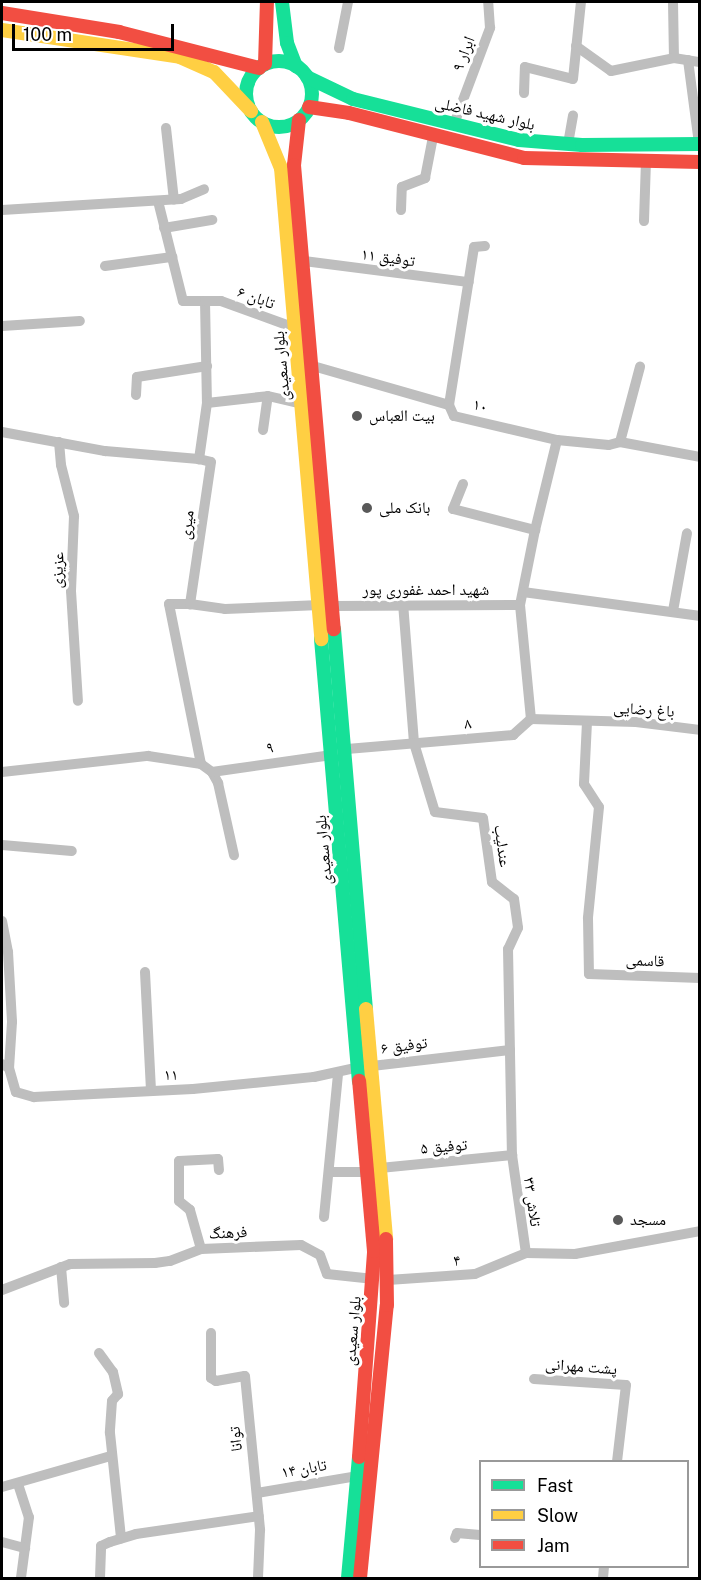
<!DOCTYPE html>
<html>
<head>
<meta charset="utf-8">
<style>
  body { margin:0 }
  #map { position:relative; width:701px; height:1580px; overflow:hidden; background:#fff; font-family:"Public Sans","Noto Naskh Arabic",sans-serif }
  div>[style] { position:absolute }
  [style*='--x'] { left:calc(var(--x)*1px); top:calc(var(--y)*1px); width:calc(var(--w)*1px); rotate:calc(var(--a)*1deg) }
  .street>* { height:10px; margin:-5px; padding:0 5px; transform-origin:5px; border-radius:5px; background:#bebebe }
  .fast>* { height:14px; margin:-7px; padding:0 7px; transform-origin:7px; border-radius:7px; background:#16e098 }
  .fast>.ring { margin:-7px; padding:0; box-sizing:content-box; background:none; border:14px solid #16e098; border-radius:50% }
  .slow>* { height:14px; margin:-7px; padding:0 7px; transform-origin:7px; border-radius:7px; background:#ffcf43 }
  .jam>* { height:14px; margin:-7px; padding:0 7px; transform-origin:7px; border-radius:7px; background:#f24e42 }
  .dots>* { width:16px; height:16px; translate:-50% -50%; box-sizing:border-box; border:3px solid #fff; border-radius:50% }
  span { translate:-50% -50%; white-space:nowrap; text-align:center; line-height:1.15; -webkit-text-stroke:6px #fff; paint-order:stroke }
  .street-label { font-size:16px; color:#000 }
  .poi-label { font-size:16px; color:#000 }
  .left { translate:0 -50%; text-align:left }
  .frame { position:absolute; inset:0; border:3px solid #000; pointer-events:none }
  .legend { position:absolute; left:479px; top:1460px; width:210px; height:108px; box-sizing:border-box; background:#fff; border:2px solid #999; margin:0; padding:8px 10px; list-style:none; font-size:18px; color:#000 }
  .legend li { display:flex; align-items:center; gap:12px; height:30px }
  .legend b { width:30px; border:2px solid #999 }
  .scale { position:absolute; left:12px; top:24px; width:162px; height:27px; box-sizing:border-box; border:3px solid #000; border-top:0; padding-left:8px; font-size:18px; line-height:21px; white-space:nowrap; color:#000; -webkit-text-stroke:4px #fff; paint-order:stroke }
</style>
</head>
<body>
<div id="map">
  <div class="street">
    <div style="--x:673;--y:2;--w:56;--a:89"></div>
    <div style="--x:576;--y:46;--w:43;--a:35.5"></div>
    <div style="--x:611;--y:71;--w:64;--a:-11.7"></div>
    <div style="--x:674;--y:58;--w:26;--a:9"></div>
    <div style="--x:339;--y:48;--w:47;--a:-78.9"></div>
    <div style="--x:688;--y:60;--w:85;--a:82.5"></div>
    <div style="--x:524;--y:93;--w:26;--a:-88"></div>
    <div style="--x:525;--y:67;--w:49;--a:14"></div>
    <div style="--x:573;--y:79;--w:77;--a:-84.1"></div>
    <div style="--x:454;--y:124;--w:103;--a:-69.4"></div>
    <div style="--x:490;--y:28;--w:26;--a:-94"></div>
    <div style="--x:166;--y:128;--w:72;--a:83.7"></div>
    <div style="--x:568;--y:144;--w:29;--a:-80"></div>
    <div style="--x:158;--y:201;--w:103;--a:76"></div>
    <div style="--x:183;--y:301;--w:22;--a:0"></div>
    <div style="--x:205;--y:301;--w:102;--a:88.9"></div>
    <div style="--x:207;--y:403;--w:57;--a:98.1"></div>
    <div style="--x:199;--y:459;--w:12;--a:14"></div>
    <div style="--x:211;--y:462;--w:144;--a:98.4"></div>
    <div style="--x:190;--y:604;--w:21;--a:180"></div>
    <div style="--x:169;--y:604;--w:163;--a:78.7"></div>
    <div style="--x:201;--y:764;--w:14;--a:36"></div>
    <div style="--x:212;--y:772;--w:13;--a:61"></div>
    <div style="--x:218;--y:783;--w:74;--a:77.5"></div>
    <div style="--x:2;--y:210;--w:179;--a:-3.5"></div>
    <div style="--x:181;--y:199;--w:25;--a:-23"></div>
    <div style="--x:401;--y:210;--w:23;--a:-88"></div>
    <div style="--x:402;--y:187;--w:25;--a:-21"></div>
    <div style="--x:425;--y:178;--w:42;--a:-79"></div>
    <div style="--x:644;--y:221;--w:59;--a:-88.1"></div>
    <div style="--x:164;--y:228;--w:49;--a:-9.5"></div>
    <div style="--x:304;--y:261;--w:166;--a:7.3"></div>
    <div style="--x:105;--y:266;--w:68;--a:-7.7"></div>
    <div style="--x:205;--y:301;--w:16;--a:0"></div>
    <div style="--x:221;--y:301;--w:79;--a:20"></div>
    <div style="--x:2;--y:326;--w:78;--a:-3.7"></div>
    <div style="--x:313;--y:366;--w:141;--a:16"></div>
    <div style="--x:449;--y:405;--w:12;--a:66"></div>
    <div style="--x:454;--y:416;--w:106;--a:13.1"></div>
    <div style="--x:557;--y:440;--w:93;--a:103.7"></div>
    <div style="--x:136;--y:395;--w:18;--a:-87"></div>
    <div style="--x:137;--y:377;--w:71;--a:-8.9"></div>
    <div style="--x:207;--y:403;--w:61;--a:-6.5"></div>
    <div style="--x:268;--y:396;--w:35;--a:13"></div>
    <div style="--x:449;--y:405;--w:160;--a:-81"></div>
    <div style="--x:474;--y:247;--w:11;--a:-5"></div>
    <div style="--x:263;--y:430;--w:34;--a:-82"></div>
    <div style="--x:2;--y:432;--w:105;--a:10.5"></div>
    <div style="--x:105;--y:451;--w:94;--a:4.9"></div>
    <div style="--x:557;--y:440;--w:52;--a:5.5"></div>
    <div style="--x:609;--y:445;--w:11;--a:-15"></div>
    <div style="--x:620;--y:442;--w:81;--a:10.6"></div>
    <div style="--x:59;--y:442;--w:23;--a:85"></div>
    <div style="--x:61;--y:465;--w:53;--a:75.7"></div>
    <div style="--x:74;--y:516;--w:75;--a:92.3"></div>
    <div style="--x:71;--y:591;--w:110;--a:86.4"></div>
    <div style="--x:620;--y:442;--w:78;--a:-75.1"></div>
    <div style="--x:463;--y:484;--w:27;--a:112"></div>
    <div style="--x:453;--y:509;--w:85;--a:14.4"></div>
    <div style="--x:535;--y:530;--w:76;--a:101.3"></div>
    <div style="--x:520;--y:605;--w:115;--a:84.5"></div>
    <div style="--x:523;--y:592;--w:179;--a:7.7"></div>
    <div style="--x:403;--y:603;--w:140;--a:85.5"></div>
    <div style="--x:414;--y:743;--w:72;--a:73.1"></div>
    <div style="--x:435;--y:812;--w:48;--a:7.1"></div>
    <div style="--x:483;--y:818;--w:65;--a:82"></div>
    <div style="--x:492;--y:882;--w:28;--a:38"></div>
    <div style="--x:514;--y:899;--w:29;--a:82"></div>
    <div style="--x:518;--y:928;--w:23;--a:115"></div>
    <div style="--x:508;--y:949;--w:206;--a:88.9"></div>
    <div style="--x:512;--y:1155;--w:99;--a:81.9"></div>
    <div style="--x:190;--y:604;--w:35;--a:8"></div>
    <div style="--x:225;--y:609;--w:95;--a:-2.4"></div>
    <div style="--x:333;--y:606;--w:187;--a:-0.3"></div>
    <div style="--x:673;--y:611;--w:79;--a:-79.8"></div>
    <div style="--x:587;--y:722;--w:62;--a:92.8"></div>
    <div style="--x:584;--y:784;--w:27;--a:57"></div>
    <div style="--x:599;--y:807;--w:112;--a:95.7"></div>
    <div style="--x:588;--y:918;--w:56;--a:89"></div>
    <div style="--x:589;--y:974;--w:111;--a:2.1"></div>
    <div style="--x:347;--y:749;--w:167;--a:-4.8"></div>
    <div style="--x:513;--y:735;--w:24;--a:-42"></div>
    <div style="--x:531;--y:719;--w:105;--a:1.6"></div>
    <div style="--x:636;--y:722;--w:64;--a:7.1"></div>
    <div style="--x:2;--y:772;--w:147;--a:-6.3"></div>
    <div style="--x:148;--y:756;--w:54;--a:8.6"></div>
    <div style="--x:212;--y:772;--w:121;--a:-8.1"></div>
    <div style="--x:2;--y:845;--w:70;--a:4.9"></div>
    <div style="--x:2;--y:921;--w:32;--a:79"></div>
    <div style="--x:8;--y:952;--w:70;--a:86.7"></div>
    <div style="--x:12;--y:1022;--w:46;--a:93.7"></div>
    <div style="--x:145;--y:972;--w:118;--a:87.1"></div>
    <div style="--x:2;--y:1064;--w:8;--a:30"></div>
    <div style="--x:9;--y:1068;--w:25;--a:74"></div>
    <div style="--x:16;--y:1092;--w:19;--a:16"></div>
    <div style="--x:34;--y:1097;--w:159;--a:-2.9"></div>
    <div style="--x:193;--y:1089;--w:122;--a:-5.7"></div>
    <div style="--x:314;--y:1077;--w:46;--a:-12.5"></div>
    <div style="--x:372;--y:1066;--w:139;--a:-6.6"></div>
    <div style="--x:380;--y:1168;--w:133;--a:-5.6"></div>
    <div style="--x:329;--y:1172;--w:38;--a:0"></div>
    <div style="--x:324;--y:1217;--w:145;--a:-84.4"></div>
    <div style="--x:201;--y:1249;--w:41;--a:-105.8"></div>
    <div style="--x:190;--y:1210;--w:14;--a:-141"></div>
    <div style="--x:179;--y:1201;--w:40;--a:-90"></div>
    <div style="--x:179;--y:1161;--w:39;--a:-3"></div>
    <div style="--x:218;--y:1159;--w:11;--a:85"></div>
    <div style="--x:61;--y:1267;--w:36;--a:85"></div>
    <div style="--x:388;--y:1280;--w:87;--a:-3.9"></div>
    <div style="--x:475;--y:1274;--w:55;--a:-22.4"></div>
    <div style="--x:526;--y:1253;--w:49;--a:1.2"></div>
    <div style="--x:575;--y:1254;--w:127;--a:-10.4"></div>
    <div style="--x:2;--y:1290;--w:73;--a:-20.9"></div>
    <div style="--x:70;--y:1264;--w:85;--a:-0.7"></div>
    <div style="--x:155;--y:1263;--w:15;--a:-8"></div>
    <div style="--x:170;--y:1261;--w:33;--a:-21"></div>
    <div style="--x:201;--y:1249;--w:100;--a:-2.3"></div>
    <div style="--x:301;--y:1245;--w:21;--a:28"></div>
    <div style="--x:320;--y:1255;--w:20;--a:70"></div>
    <div style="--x:327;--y:1274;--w:47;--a:6.1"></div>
    <div style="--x:211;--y:1333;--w:45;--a:90"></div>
    <div style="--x:211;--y:1378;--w:6;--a:31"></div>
    <div style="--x:216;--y:1381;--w:29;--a:-10"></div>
    <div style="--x:245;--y:1376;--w:155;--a:84.4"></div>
    <div style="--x:260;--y:1530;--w:48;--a:92.4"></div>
    <div style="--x:99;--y:1353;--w:24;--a:54"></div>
    <div style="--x:113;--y:1372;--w:23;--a:77"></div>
    <div style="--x:118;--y:1394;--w:9;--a:131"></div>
    <div style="--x:112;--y:1401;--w:32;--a:94"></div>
    <div style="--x:110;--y:1433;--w:106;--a:84"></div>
    <div style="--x:534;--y:1379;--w:92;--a:3.7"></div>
    <div style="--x:626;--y:1385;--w:78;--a:96.7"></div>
    <div style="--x:18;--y:1484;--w:35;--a:72"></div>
    <div style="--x:29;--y:1517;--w:62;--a:97.5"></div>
    <div style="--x:2;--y:1487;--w:113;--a:-15.9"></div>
    <div style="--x:257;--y:1493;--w:101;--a:-9.6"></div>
    <div style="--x:455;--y:1538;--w:5;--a:-68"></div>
    <div style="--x:457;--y:1533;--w:23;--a:5"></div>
    <div style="--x:2;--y:1542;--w:24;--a:15"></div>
    <div style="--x:100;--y:1578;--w:32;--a:-88"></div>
    <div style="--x:101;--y:1546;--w:10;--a:-24"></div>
    <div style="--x:110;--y:1542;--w:27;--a:-17"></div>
    <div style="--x:136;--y:1534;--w:124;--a:-8.3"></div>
    <div style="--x:603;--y:1578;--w:12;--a:-85"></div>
  </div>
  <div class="fast">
    <div style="--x:282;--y:2;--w:41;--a:83"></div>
    <div style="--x:287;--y:43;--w:25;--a:69"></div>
    <div class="ring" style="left:246px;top:61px;width:52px;height:52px"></div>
    <div style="--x:307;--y:77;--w:51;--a:25.6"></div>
    <div style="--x:353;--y:99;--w:171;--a:13.9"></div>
    <div style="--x:519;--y:140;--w:63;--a:4.5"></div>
    <div style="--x:582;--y:145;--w:118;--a:-0.5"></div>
    <div style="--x:334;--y:629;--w:381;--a:85.2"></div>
    <div style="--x:321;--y:639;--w:444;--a:85.1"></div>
    <div style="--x:348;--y:1578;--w:121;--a:-84.8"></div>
  </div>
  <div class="slow">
    <div style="--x:2;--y:30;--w:180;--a:8.6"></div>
    <div style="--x:180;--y:57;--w:37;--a:24"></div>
    <div style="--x:214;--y:72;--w:54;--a:46.5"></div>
    <div style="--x:262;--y:122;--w:50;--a:67.6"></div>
    <div style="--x:281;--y:168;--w:473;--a:85.1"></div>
    <div style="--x:366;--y:1009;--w:231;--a:85"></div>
  </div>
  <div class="jam">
    <div style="--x:2;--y:13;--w:119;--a:9.2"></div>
    <div style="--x:119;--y:32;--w:145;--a:14.4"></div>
    <div style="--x:265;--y:64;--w:62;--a:-88.2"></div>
    <div style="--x:309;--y:107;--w:40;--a:8.5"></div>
    <div style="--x:349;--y:113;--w:181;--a:14.4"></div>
    <div style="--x:524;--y:158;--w:176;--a:1.3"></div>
    <div style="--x:299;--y:120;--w:45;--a:96.3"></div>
    <div style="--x:294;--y:165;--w:466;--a:85.1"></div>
    <div style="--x:359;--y:1457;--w:207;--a:-85.8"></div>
    <div style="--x:374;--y:1251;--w:171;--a:-95"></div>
    <div style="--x:360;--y:1578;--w:274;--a:-84.4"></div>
    <div style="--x:387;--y:1305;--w:66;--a:-90.9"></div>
  </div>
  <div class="dots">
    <div style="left:357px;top:416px;background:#595959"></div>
    <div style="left:367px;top:508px;background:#595959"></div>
    <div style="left:618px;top:1220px;background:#595959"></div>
  </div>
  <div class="street-label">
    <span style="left:464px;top:54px;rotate:-69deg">ابرار ۹</span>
    <span style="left:485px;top:114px;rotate:13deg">بلوار شهید فاضلی</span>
    <span style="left:388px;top:258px;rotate:8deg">توفیق ۱۱</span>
    <span style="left:256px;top:298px;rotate:20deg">تابان ۶</span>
    <span style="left:282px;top:366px;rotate:-95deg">بلوار سعیدی</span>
    <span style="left:480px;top:406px;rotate:13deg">۱۰</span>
    <span style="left:187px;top:525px;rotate:-82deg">میری</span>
    <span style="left:58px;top:570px;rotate:-87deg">عزیزی</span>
    <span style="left:426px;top:590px">شهید احمد غفوری پور</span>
    <span style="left:644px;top:710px;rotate:4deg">باغ رضایی</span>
    <span style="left:468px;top:724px;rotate:-5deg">۸</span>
    <span style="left:270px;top:748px;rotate:-8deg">۹</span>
    <span style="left:502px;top:846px;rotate:82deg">عندلیب</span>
    <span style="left:324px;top:850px;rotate:-95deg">بلوار سعیدی</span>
    <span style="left:645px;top:961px;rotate:2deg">قاسمی</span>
    <span style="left:404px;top:1046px;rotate:-8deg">توفیق ۶</span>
    <span style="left:171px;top:1075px">۱۱</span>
    <span style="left:444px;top:1147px;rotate:-5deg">توفیق ۵</span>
    <span style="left:532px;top:1202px;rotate:82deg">تلاش ۳۳</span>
    <span style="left:228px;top:1233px;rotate:-3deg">فرهنگ</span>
    <span style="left:457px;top:1261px;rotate:-5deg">۴</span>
    <span style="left:353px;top:1331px;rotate:-85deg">بلوار سعیدی</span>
    <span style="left:581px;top:1367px;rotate:4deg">پشت مهرانی</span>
    <span style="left:236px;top:1439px;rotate:-96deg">توانا</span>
    <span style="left:304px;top:1469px;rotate:-10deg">تابان ۱۴</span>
  </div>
  <div class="poi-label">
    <span class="left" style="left:369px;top:416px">بیت العباس</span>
    <span class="left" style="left:379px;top:508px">بانک ملی</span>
    <span class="left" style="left:630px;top:1220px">مسجد</span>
  </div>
  <div class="frame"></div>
  <ul class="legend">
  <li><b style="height:8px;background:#16e098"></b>Fast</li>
  <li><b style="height:8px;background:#ffcf43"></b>Slow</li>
  <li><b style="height:8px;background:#f24e42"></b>Jam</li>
  </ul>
  <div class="scale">100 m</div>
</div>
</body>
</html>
